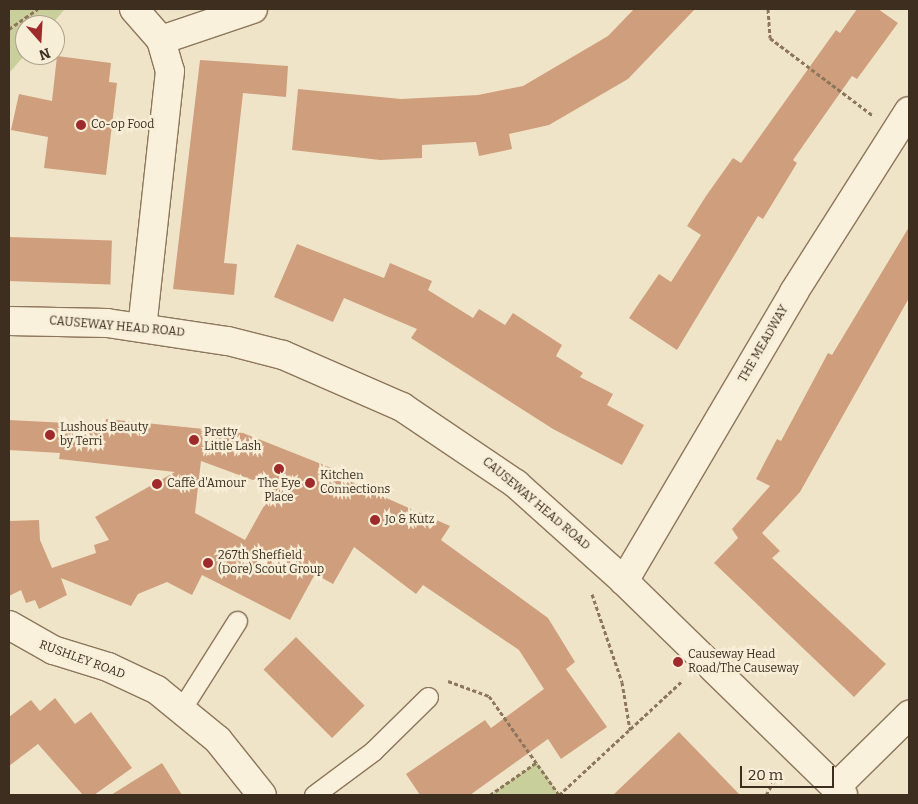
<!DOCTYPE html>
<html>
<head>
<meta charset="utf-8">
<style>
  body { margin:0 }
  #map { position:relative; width:918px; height:804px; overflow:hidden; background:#f0e4c8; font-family:Bitter,serif }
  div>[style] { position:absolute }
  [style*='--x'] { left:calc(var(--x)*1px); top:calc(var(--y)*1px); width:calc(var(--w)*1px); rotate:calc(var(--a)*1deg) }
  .green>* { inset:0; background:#c9cf9b }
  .building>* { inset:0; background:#cf9f7d; transform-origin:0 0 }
  .path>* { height:3px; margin-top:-1.5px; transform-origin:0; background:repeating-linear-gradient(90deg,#8d765c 0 4px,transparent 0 6.5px) }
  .roads { filter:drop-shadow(1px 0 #8d765c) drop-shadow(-1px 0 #8d765c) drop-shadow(0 1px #8d765c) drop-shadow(0 -1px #8d765c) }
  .service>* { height:19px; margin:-9.5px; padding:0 9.5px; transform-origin:9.5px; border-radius:9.5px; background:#faf1dc }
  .minor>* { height:28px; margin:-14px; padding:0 14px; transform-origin:14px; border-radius:14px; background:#faf1dc }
  .tertiary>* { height:28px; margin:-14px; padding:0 14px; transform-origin:14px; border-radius:14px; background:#faf1dc }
  .dots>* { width:14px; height:14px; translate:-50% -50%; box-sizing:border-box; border:2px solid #f7eed8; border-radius:50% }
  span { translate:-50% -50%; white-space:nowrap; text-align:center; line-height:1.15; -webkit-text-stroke:4.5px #f7eed8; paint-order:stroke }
  .poi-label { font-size:12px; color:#3d2e20 }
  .left { translate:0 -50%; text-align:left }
  .street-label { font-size:12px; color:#3d2e20 }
  .frame { position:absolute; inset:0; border:10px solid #3d2e20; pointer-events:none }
  .north { position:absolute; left:15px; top:15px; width:50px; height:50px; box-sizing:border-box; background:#f7eed8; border:1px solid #ada18e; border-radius:50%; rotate:161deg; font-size:14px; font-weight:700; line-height:20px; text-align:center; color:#3d2e20 }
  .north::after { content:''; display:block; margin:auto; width:18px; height:22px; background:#9e2a2b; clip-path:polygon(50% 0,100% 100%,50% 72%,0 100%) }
  .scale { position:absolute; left:740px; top:766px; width:94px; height:22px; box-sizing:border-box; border:2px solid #3d2e20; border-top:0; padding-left:6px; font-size:15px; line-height:18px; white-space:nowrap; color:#3d2e20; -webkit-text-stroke:4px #f7eed8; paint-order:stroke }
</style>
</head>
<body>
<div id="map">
  <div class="green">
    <div style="clip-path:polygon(9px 9px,65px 9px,51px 25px,25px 25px,25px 55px,9px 73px)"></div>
    <div style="clip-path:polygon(537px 762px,559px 795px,490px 795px)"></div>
  </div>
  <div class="building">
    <div style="clip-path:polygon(634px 9px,695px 9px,628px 79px,549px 125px,509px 134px,512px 149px,479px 156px,476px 142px,422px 145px,422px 158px,380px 160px,292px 150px,298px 89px,401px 99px,478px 95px,523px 86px,608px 36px)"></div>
    <div style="clip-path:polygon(857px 9px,878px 9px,898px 23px,857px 79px,852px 76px,793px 160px,797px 163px,763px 219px,758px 216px,677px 350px,629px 318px,659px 274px,671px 282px,701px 235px,687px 226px,706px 196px,733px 158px,741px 163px,836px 30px,840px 33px)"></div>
    <div style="clip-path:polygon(57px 56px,111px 63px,109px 82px,117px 83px,106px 175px,44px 168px,48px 137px,11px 130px,19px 94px,52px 101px)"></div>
    <div style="clip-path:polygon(200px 60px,288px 66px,286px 97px,243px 93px,224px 263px,237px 264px,234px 295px,173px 289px)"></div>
    <div style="clip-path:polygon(909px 227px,909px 298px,800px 492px,762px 533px,780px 551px,772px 558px,886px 664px,854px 697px,714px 563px,738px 538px,732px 529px,770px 486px,756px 479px,777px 439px,781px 441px,828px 353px,832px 355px)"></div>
    <div style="left:9px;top:237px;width:103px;height:44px;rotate:2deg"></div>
    <div style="clip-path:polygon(297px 244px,384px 278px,390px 263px,432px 281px,428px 290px,473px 318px,479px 309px,505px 325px,513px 313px,562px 345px,556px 356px,583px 373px,580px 377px,613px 394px,607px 405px,644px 425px,622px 465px,553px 429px,411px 338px,417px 329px,344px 298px,333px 322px,274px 297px)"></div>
    <div style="clip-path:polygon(evenodd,106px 419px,243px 433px,334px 469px,333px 473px,368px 490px,450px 526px,441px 540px,548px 618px,575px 662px,566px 669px,607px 727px,561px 759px,548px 739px,470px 795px,420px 795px,406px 774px,485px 720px,491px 728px,544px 689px,519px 650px,423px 585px,416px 594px,354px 547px,333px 584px,315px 574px,290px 620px,202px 575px,192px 595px,167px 582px,138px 594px,131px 606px,61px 578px,67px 595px,39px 609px,35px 600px,26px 603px,21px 590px,9px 596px,9px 521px,39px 520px,40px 540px,52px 568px,96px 553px,94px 545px,109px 540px,95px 517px,175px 472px,59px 459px,60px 453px,9px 450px,9px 420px,105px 425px,106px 419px,201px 461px,274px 488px,245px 540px,195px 513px,201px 461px)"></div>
    <div style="left:296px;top:637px;width:97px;height:46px;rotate:45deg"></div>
    <div style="clip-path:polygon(55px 698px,75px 724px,91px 712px,132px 768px,94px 795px,83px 795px,38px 744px,9px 766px,9px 717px,31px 700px,40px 711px)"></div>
    <div style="clip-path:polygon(679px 732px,740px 795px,613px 795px)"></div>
    <div style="clip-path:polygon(162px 763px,182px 795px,111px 795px)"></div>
  </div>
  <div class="path">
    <div style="--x:768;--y:9;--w:29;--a:86"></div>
    <div style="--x:770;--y:38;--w:128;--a:37"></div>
    <div style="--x:9;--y:29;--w:35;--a:-35"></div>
    <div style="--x:592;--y:594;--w:93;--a:71.2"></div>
    <div style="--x:622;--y:682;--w:49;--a:80.5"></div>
    <div style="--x:448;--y:681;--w:44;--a:20.1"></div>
    <div style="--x:489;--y:696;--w:121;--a:54.7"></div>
    <div style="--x:490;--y:795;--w:57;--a:-35.1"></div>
    <div style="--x:559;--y:795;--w:169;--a:-42.8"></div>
    <div style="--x:766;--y:795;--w:24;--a:-60"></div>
  </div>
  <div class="roads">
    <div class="service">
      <div style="--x:182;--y:708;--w:103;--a:-57.7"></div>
      <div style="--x:314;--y:795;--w:74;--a:-36.7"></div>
      <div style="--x:373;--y:751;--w:77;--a:-44.5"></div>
    </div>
    <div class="minor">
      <div style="--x:134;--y:9;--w:41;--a:48.9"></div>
      <div style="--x:161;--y:40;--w:32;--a:74"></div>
      <div style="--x:170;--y:71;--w:258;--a:96.2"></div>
      <div style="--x:161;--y:40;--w:97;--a:-18.6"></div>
      <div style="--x:624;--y:581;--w:335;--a:-59.5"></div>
      <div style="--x:794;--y:292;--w:214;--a:-57.6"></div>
      <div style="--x:836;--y:787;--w:103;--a:-44.6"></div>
    </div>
    <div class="tertiary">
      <div style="--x:9;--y:321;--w:98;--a:1.2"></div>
      <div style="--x:107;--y:323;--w:122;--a:8.5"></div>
      <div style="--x:228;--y:341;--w:57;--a:14.3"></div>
      <div style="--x:283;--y:355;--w:130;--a:23.6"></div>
      <div style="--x:402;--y:407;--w:138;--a:34"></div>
      <div style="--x:516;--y:484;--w:145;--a:41.9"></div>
      <div style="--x:624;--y:581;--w:306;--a:44.3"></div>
      <div style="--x:9;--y:625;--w:51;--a:29.6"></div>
      <div style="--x:53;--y:650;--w:58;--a:17.2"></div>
      <div style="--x:108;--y:667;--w:54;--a:25.1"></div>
      <div style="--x:157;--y:690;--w:79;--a:39.3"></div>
      <div style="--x:218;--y:740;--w:70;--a:51.3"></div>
    </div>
  </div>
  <div class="dots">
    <div style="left:81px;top:125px;background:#9e2a2b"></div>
    <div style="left:50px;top:435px;background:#9e2a2b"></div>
    <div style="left:194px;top:440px;background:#9e2a2b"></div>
    <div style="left:279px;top:469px;background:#9e2a2b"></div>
    <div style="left:310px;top:483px;background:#9e2a2b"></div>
    <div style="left:157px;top:484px;background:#9e2a2b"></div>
    <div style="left:375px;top:520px;background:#9e2a2b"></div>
    <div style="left:208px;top:563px;background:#9e2a2b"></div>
    <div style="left:678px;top:662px;background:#9e2a2b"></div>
  </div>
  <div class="poi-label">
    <span class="left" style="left:91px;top:125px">Co-op Food</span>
    <span class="left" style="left:60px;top:435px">Lushous Beauty<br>by Terri</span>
    <span class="left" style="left:204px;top:440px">Pretty<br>Little Lash</span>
    <span class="left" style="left:320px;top:483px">Kitchen<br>Connections</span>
    <span class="left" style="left:167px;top:484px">Caffè d'Amour</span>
    <span style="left:279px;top:491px">The Eye<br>Place</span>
    <span class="left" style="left:385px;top:520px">Jo &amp; Kutz</span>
    <span class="left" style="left:218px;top:563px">267th Sheffield<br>(Dore) Scout Group</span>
    <span class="left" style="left:688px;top:662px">Causeway Head<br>Road/The Causeway</span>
  </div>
  <div class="street-label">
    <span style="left:117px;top:327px;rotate:5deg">CAUSEWAY HEAD ROAD</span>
    <span style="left:764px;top:344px;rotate:-60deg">THE MEADWAY</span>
    <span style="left:536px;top:504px;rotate:40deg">CAUSEWAY HEAD ROAD</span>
    <span style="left:82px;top:660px;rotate:20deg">RUSHLEY ROAD</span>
  </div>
  <div class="frame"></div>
  <div class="north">N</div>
  <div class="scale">20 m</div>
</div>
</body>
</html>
